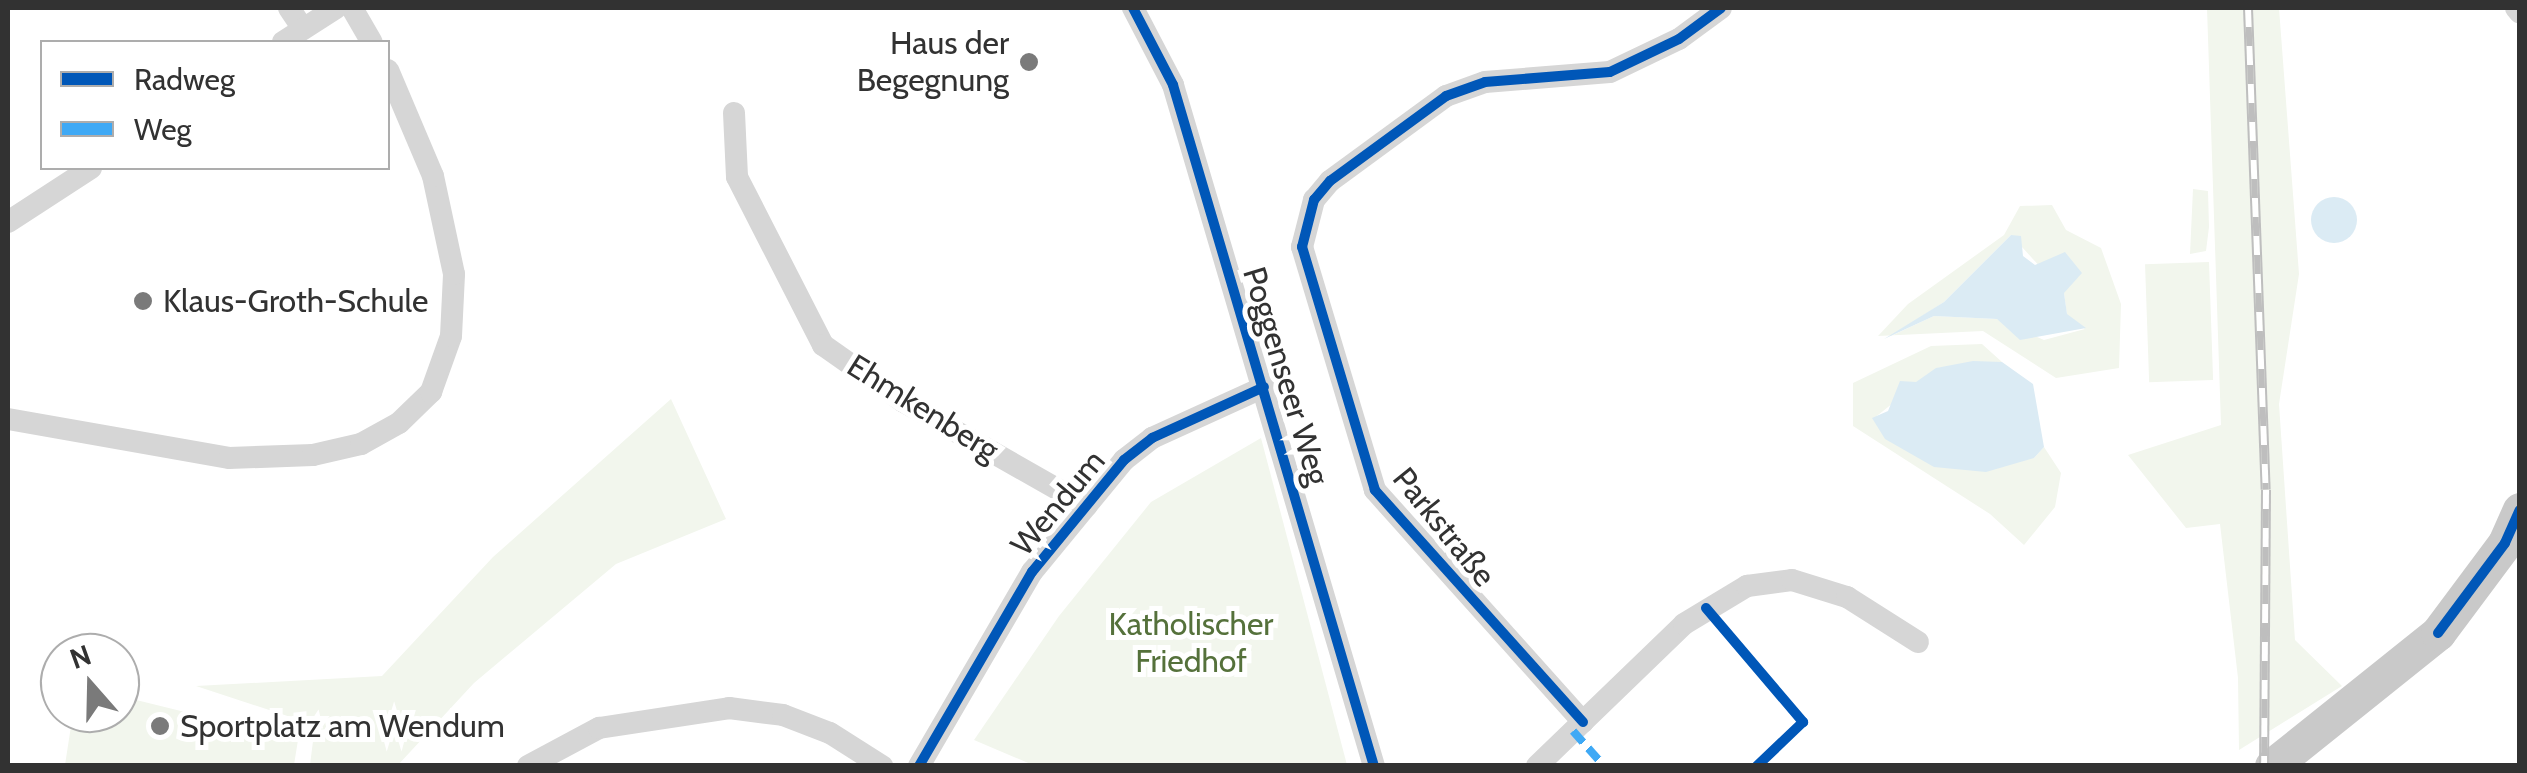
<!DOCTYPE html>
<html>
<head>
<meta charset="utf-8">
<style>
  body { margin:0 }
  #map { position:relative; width:2527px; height:773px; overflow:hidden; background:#fff; font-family:Cabin,sans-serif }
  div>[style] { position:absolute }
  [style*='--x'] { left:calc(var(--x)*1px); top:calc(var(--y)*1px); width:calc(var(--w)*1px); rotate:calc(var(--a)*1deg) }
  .green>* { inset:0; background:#f2f6ed; transform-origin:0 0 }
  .water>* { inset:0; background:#dbebf4 }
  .round { border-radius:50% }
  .minor>* { height:22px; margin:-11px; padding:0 11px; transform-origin:11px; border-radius:11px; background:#d6d6d6 }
  .primary>* { height:35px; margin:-17.5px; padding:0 17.5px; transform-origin:17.5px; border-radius:17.5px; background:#c9c9c9 }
  .rail>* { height:10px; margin-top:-5px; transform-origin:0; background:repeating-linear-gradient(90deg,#fff 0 19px,#bebebe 0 38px); box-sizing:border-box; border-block:2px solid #bebebe }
  .quiet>* { height:8px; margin-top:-4px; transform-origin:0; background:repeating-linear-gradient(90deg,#3fa9f5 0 15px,transparent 0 23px) }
  .cycleway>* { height:10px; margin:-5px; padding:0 5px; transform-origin:5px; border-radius:5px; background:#0057b8 }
  .dots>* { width:28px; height:28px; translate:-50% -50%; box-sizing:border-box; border:5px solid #fff; border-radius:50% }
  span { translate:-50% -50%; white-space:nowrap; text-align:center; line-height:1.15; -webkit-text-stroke:10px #fff; paint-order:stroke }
  .poi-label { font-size:32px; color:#323232 }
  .right { translate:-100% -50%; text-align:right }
  .left { translate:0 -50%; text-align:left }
  .street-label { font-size:32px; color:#323232 }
  .park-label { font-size:32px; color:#55713b }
  .frame { position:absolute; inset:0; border:10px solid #323232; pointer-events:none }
  .legend { position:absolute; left:40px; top:40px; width:350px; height:130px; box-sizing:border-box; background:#fff; border:2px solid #adadad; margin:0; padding:12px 18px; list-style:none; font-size:30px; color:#323232 }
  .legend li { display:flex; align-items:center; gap:20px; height:50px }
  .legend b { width:50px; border:2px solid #adadad }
  .north { position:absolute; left:40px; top:633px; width:100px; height:100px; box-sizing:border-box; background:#fff; border:2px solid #adadad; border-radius:50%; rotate:340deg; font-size:28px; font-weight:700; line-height:40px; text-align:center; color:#323232 }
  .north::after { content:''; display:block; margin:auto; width:35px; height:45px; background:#7a7a7a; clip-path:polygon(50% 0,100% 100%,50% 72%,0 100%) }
</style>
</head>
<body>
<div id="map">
  <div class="green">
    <div style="clip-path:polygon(2207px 8px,2279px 8px,2299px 274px,2279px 404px,2295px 640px,2342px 686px,2239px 750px,2238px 678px,2220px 524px,2186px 528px,2128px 455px,2221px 425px)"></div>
    <div style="clip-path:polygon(2193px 189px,2208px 191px,2209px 227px,2206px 251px,2190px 254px)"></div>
    <div style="clip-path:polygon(evenodd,2052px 205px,2066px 230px,2101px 248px,2121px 304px,2119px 368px,2056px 378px,1983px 331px,1878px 336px,1908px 304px,2004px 235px,2020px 206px,2052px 205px,2011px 235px,2064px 293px,2067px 315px,2085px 329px,2044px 340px,1997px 319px,1934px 316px,1891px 336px,1944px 302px,2011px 235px)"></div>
    <div style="left:2209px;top:262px;width:118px;height:64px;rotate:88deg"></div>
    <div style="clip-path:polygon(1982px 344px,2002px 362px,1937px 368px,1873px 419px,2034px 458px,2044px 447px,2061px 473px,2055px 507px,2024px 545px,1990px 514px,1853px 426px,1853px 383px,1931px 346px)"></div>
    <div style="clip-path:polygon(671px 399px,726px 519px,616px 564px,474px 683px,398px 765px,310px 765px,315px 725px,196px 686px,382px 676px,493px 557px)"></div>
    <div style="clip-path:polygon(1261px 438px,1347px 765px,1033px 765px,974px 740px,1059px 616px,1151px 502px)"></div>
    <div style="clip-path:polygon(120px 696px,298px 740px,294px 765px,65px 765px,73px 713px,120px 713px)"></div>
  </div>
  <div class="water">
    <div class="round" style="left:2311px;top:197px;width:46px;height:46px"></div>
    <div style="clip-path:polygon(2011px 235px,2021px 236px,2023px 256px,2035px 265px,2065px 252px,2082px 273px,2064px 293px,2067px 314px,2086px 328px,2020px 340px,1997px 319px,1934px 316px,1884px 339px,1944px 302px)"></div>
    <div style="clip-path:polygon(1973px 361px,2002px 362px,2033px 384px,2044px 447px,2034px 458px,1986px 472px,1934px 467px,1885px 439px,1872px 418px,1888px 411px,1900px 381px,1916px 382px,1936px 368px)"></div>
  </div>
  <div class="minor">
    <div style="--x:289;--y:8;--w:25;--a:56"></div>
    <div style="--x:352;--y:8;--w:39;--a:60"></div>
    <div style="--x:1133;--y:8;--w:87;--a:62.5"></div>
    <div style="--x:1173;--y:85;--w:710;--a:73.56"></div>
    <div style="--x:2516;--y:8;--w:6;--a:51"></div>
    <div style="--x:283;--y:42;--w:63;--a:-32.7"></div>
    <div style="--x:734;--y:113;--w:64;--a:87.3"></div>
    <div style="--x:737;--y:177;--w:189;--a:62.9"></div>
    <div style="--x:823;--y:345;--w:99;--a:35.1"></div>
    <div style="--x:904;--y:402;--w:210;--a:29.6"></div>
    <div style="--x:8;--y:222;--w:99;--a:-33"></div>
    <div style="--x:8;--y:419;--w:224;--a:10"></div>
    <div style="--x:229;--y:458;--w:84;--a:-2"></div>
    <div style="--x:313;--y:455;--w:49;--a:-12.9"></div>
    <div style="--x:361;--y:444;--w:43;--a:-28.9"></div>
    <div style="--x:399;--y:423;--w:45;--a:-44.1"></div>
    <div style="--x:431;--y:392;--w:59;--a:-70.3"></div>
    <div style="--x:451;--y:336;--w:62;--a:-87.2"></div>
    <div style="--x:454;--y:274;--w:100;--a:-102.1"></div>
    <div style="--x:433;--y:176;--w:115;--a:-113"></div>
    <div style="--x:1583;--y:722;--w:312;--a:-131.9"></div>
    <div style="--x:1375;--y:490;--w:254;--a:-106.7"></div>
    <div style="--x:1302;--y:247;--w:49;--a:-75.7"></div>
    <div style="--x:1314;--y:200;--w:25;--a:-50"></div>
    <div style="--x:1330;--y:181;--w:144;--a:-36.2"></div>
    <div style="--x:1446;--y:96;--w:41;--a:-19.7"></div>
    <div style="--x:1485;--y:82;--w:125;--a:-4.6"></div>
    <div style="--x:1610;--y:72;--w:76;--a:-25.6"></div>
    <div style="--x:1679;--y:39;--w:52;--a:-36.4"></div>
    <div style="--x:528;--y:766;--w:81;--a:-28.2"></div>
    <div style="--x:599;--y:728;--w:132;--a:-8.7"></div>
    <div style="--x:729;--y:708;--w:54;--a:7.4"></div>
    <div style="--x:783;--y:715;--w:50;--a:21"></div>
    <div style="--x:830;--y:733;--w:62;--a:32.4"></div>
    <div style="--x:919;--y:766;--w:225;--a:-59.8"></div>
    <div style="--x:1032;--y:572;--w:145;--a:-50.6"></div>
    <div style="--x:1124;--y:460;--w:36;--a:-38"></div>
    <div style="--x:1152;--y:438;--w:123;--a:-24.5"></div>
    <div style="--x:1537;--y:766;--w:204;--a:-44"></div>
    <div style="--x:1684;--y:624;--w:74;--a:-31.1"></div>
    <div style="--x:1747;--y:586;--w:45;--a:-7.6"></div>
    <div style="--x:1792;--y:580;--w:58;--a:17.2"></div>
    <div style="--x:1847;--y:597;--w:84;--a:32.4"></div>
  </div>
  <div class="primary">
    <div style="--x:2272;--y:766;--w:213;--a:-38.7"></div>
    <div style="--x:2438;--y:633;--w:112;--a:-53.3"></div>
    <div style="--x:2505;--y:543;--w:36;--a:-66"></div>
  </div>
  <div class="rail">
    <div style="--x:2248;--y:8;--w:482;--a:87.9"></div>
    <div style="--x:2266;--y:490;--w:276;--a:90.4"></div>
  </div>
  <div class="quiet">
    <div style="--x:1573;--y:731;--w:47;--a:48.5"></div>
  </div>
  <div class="cycleway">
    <div style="--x:1133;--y:8;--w:87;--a:62.5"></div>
    <div style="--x:1173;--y:85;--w:710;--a:73.56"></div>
    <div style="--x:1706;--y:608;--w:150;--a:49.6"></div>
    <div style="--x:1803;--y:722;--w:64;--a:136.3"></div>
    <div style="--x:2438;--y:633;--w:112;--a:-53.3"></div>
    <div style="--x:2505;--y:543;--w:36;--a:-66"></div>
    <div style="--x:1583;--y:722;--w:312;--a:-131.9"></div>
    <div style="--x:1375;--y:490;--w:254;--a:-106.7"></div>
    <div style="--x:1302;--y:247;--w:49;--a:-75.7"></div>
    <div style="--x:1314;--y:200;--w:25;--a:-50"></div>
    <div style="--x:1330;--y:181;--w:144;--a:-36.2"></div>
    <div style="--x:1446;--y:96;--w:41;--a:-19.7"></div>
    <div style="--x:1485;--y:82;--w:125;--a:-4.6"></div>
    <div style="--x:1610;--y:72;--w:76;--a:-25.6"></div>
    <div style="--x:1679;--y:39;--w:52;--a:-36.4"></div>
    <div style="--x:919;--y:766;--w:225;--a:-59.8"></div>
    <div style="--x:1032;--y:572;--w:145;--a:-50.6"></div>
    <div style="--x:1124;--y:460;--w:36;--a:-38"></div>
    <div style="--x:1152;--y:438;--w:123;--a:-24.5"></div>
  </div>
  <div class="dots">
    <div style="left:1029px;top:62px;background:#7a7a7a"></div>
    <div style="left:143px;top:301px;background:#7a7a7a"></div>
    <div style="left:160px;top:726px;background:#7a7a7a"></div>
  </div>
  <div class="poi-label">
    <span class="right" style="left:1009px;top:62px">Haus der<br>Begegnung</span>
    <span class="left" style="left:163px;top:301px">Klaus-Groth-Schule</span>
    <span class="left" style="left:180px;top:726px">Sportplatz am Wendum</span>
  </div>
  <div class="street-label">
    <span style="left:1286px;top:376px;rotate:73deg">Poggenseer Weg</span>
    <span style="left:923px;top:408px;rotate:32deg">Ehmkenberg</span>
    <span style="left:1058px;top:503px;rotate:-50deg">Wendum</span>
    <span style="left:1444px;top:527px;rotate:51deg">Parkstraße</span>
  </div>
  <div class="park-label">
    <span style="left:1191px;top:643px">Katholischer<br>Friedhof</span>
  </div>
  <div class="frame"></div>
  <ul class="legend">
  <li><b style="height:12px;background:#0057b8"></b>Radweg</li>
  <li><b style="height:12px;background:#3fa9f5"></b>Weg</li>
  </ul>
  <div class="north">N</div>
</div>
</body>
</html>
